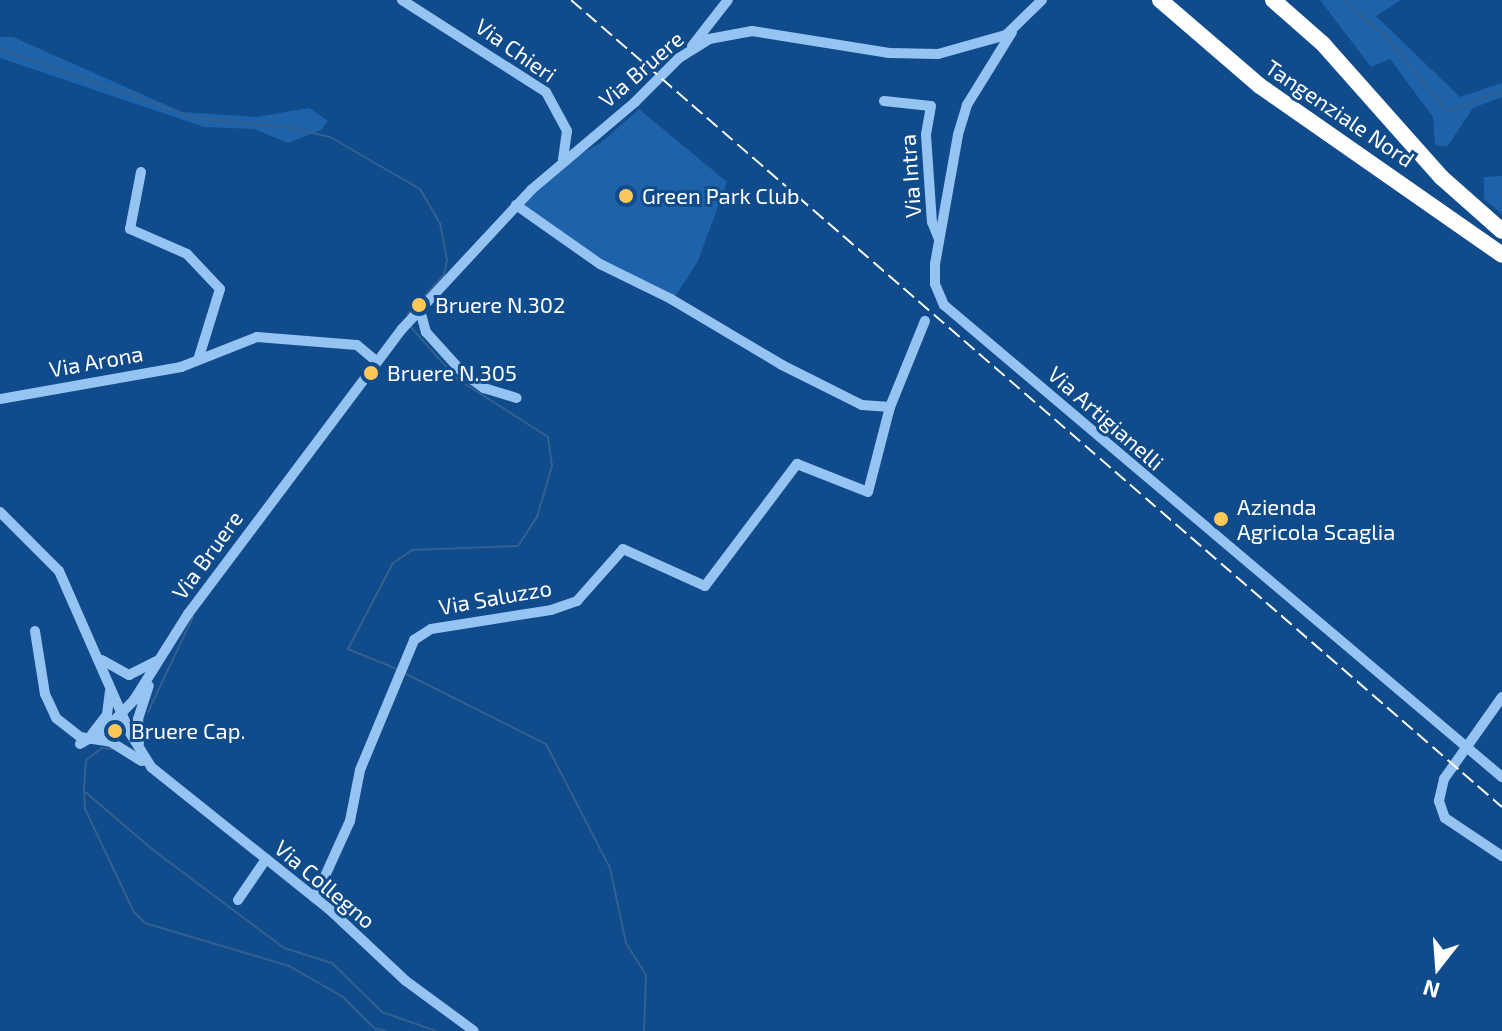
<!DOCTYPE html>
<html>
<head>
<meta charset="utf-8">
<style>
  body { margin:0 }
  #map { position:relative; width:1502px; height:1031px; overflow:hidden; background:#104b8b; font-family:"Exo 2",sans-serif }
  div>[style] { position:absolute }
  [style*='--x'] { left:calc(var(--x)*1px); top:calc(var(--y)*1px); width:calc(var(--w)*1px); rotate:calc(var(--a)*1deg) }
  .green>* { inset:0; background:#1e63a9 }
  .stream>* { height:2px; margin:-1px; padding:0 1px; transform-origin:1px; border-radius:1px; background:#346090 }
  .minor>* { height:10px; margin:-5px; padding:0 5px; transform-origin:5px; border-radius:5px; background:#96c4f2 }
  .highway>* { height:16px; margin:-8px; padding:0 8px; transform-origin:8px; border-radius:8px; background:#fff }
  .rail>* { height:2px; margin-top:-1px; transform-origin:0; background:repeating-linear-gradient(90deg,#fff 0 14px,transparent 0 20px) }
  .dots>* { width:22px; height:22px; translate:-50% -50%; box-sizing:border-box; border:4px solid #104b8b; border-radius:50% }
  span { translate:-50% -50%; white-space:nowrap; text-align:center; line-height:1.15; -webkit-text-stroke:6px #104b8b; paint-order:stroke }
  .street-label { font-size:22px; color:#fff }
  .poi-label { font-size:22px; color:#fff }
  .left { translate:0 -50%; text-align:left }
  .north { position:absolute; left:1398px; top:927px; width:80px; height:80px; -webkit-text-stroke:6px #104b8b; paint-order:stroke; rotate:197deg; font-size:22px; font-weight:700; line-height:32px; text-align:center; color:#fff }
  .north::after { content:''; display:block; margin:auto; width:28px; height:36px; background:#fff; clip-path:polygon(50% 0,100% 100%,50% 72%,0 100%) }
</style>
</head>
<body>
<div id="map">
  <div class="green">
    <div style="clip-path:polygon(1320px 0,1401px 0,1376px 16px,1460px 97px,1502px 83px,1502px 97px,1473px 108px,1447px 147px,1435px 145px,1433px 117px,1390px 59px,1371px 67px)"></div>
    <div style="clip-path:polygon(0 37px,13px 37px,182px 112px,256px 117px,309px 108px,328px 121px,321px 130px,288px 143px,254px 129px,204px 127px,0 58px)"></div>
    <div style="clip-path:polygon(639px 109px,727px 182px,698px 261px,675px 297px,599px 260px,524px 210px,537px 179px,602px 142px)"></div>
    <div style="clip-path:polygon(1502px 176px,1502px 214px,1484px 199px,1484px 177px)"></div>
  </div>
  <div class="stream">
    <div style="--x:1343;--y:0;--w:60;--a:40.9"></div>
    <div style="--x:1388;--y:39;--w:93;--a:50.7"></div>
    <div style="--x:1447;--y:111;--w:59;--a:-20"></div>
    <div style="--x:0;--y:49;--w:207;--a:19.5"></div>
    <div style="--x:195;--y:118;--w:96;--a:6"></div>
    <div style="--x:290;--y:128;--w:41;--a:12.7"></div>
    <div style="--x:330;--y:137;--w:104;--a:30"></div>
    <div style="--x:420;--y:189;--w:39;--a:60"></div>
    <div style="--x:440;--y:223;--w:38;--a:79"></div>
    <div style="--x:447;--y:260;--w:15;--a:101"></div>
    <div style="--x:444;--y:275;--w:54;--a:132.8"></div>
    <div style="--x:1502;--y:193;--w:1;--a:90"></div>
    <div style="--x:397;--y:669;--w:53;--a:-157.8"></div>
    <div style="--x:348;--y:649;--w:97;--a:-62.4"></div>
    <div style="--x:393;--y:563;--w:23;--a:-34"></div>
    <div style="--x:412;--y:550;--w:106;--a:-2.2"></div>
    <div style="--x:518;--y:546;--w:35;--a:-57"></div>
    <div style="--x:537;--y:517;--w:53;--a:-73.6"></div>
    <div style="--x:552;--y:466;--w:29;--a:-98"></div>
    <div style="--x:548;--y:437;--w:109;--a:-147.3"></div>
    <div style="--x:456;--y:378;--w:69;--a:-131.5"></div>
    <div style="--x:406;--y:674;--w:157;--a:26.6"></div>
    <div style="--x:546;--y:744;--w:140;--a:62.7"></div>
    <div style="--x:610;--y:868;--w:77;--a:78"></div>
    <div style="--x:626;--y:943;--w:38;--a:58"></div>
    <div style="--x:646;--y:975;--w:56;--a:92"></div>
    <div style="--x:148;--y:712;--w:105;--a:-64.7"></div>
    <div style="--x:113;--y:749;--w:11;--a:-175"></div>
    <div style="--x:102;--y:748;--w:20;--a:143"></div>
    <div style="--x:86;--y:760;--w:31;--a:94"></div>
    <div style="--x:84;--y:791;--w:91;--a:40.5"></div>
    <div style="--x:153;--y:850;--w:164;--a:36.8"></div>
    <div style="--x:284;--y:948;--w:50;--a:17.4"></div>
    <div style="--x:332;--y:963;--w:70;--a:44.4"></div>
    <div style="--x:382;--y:1012;--w:57;--a:19.4"></div>
    <div style="--x:84;--y:793;--w:16;--a:86"></div>
    <div style="--x:85;--y:809;--w:114;--a:64.6"></div>
    <div style="--x:134;--y:912;--w:16;--a:45"></div>
    <div style="--x:145;--y:923;--w:150;--a:16.6"></div>
    <div style="--x:289;--y:966;--w:62;--a:29.9"></div>
    <div style="--x:343;--y:997;--w:44;--a:45"></div>
    <div style="--x:374;--y:1028;--w:12;--a:14"></div>
  </div>
  <div class="minor">
    <div style="--x:402;--y:0;--w:171;--a:32.6"></div>
    <div style="--x:546;--y:92;--w:44;--a:61.7"></div>
    <div style="--x:567;--y:131;--w:29;--a:98"></div>
    <div style="--x:1012;--y:32;--w:86;--a:121.7"></div>
    <div style="--x:967;--y:105;--w:31;--a:107"></div>
    <div style="--x:958;--y:135;--w:131;--a:100.1"></div>
    <div style="--x:935;--y:264;--w:20;--a:90"></div>
    <div style="--x:935;--y:284;--w:23;--a:67"></div>
    <div style="--x:944;--y:305;--w:731;--a:40.23"></div>
    <div style="--x:692;--y:46;--w:58;--a:-52"></div>
    <div style="--x:884;--y:101;--w:47;--a:6.1"></div>
    <div style="--x:931;--y:106;--w:29;--a:100"></div>
    <div style="--x:926;--y:135;--w:87;--a:86.1"></div>
    <div style="--x:932;--y:222;--w:18;--a:68"></div>
    <div style="--x:141;--y:172;--w:58;--a:100.9"></div>
    <div style="--x:130;--y:229;--w:62;--a:23.7"></div>
    <div style="--x:187;--y:254;--w:48;--a:46.7"></div>
    <div style="--x:220;--y:289;--w:74;--a:107.2"></div>
    <div style="--x:516;--y:205;--w:103;--a:35.1"></div>
    <div style="--x:600;--y:264;--w:79;--a:26.2"></div>
    <div style="--x:671;--y:299;--w:129;--a:30.7"></div>
    <div style="--x:782;--y:365;--w:89;--a:26.6"></div>
    <div style="--x:862;--y:405;--w:28;--a:4"></div>
    <div style="--x:420;--y:310;--w:23;--a:75"></div>
    <div style="--x:426;--y:332;--w:55;--a:47.9"></div>
    <div style="--x:463;--y:373;--w:26;--a:36"></div>
    <div style="--x:484;--y:388;--w:34;--a:17"></div>
    <div style="--x:0;--y:399;--w:184;--a:-10"></div>
    <div style="--x:181;--y:367;--w:82;--a:-21.5"></div>
    <div style="--x:257;--y:337;--w:100;--a:4.6"></div>
    <div style="--x:357;--y:345;--w:25;--a:40"></div>
    <div style="--x:0;--y:512;--w:83;--a:45"></div>
    <div style="--x:59;--y:571;--w:177;--a:66.3"></div>
    <div style="--x:130;--y:733;--w:40;--a:58"></div>
    <div style="--x:151;--y:767;--w:228;--a:38.6"></div>
    <div style="--x:329;--y:909;--w:105;--a:43.1"></div>
    <div style="--x:406;--y:981;--w:84;--a:36.3"></div>
    <div style="--x:35;--y:631;--w:64;--a:81"></div>
    <div style="--x:45;--y:694;--w:26;--a:65"></div>
    <div style="--x:56;--y:718;--w:31;--a:38"></div>
    <div style="--x:80;--y:737;--w:31;--a:9"></div>
    <div style="--x:111;--y:742;--w:36;--a:32"></div>
    <div style="--x:102;--y:660;--w:31;--a:29"></div>
    <div style="--x:129;--y:675;--w:30;--a:-27"></div>
    <div style="--x:1502;--y:697;--w:100;--a:125.3"></div>
    <div style="--x:1444;--y:779;--w:23;--a:103"></div>
    <div style="--x:1439;--y:801;--w:18;--a:71"></div>
    <div style="--x:1445;--y:818;--w:69;--a:33.7"></div>
    <div style="--x:92;--y:734;--w:24;--a:-52"></div>
    <div style="--x:107;--y:715;--w:23;--a:-83"></div>
    <div style="--x:139;--y:743;--w:24;--a:-92"></div>
    <div style="--x:138;--y:719;--w:35;--a:-72"></div>
    <div style="--x:80;--y:744;--w:30;--a:-30"></div>
    <div style="--x:106;--y:729;--w:40;--a:-46"></div>
    <div style="--x:134;--y:700;--w:102;--a:-57.9"></div>
    <div style="--x:188;--y:614;--w:356;--a:-53.1"></div>
    <div style="--x:402;--y:329;--w:190;--a:-47.1"></div>
    <div style="--x:531;--y:190;--w:136;--a:-40.2"></div>
    <div style="--x:635;--y:102;--w:62;--a:-45"></div>
    <div style="--x:679;--y:58;--w:36;--a:-32"></div>
    <div style="--x:709;--y:39;--w:44;--a:-10.5"></div>
    <div style="--x:752;--y:31;--w:139;--a:9.1"></div>
    <div style="--x:889;--y:53;--w:49;--a:1.2"></div>
    <div style="--x:938;--y:54;--w:71;--a:-15.6"></div>
    <div style="--x:1006;--y:35;--w:50;--a:-44.2"></div>
    <div style="--x:315;--y:898;--w:85;--a:-65.6"></div>
    <div style="--x:350;--y:821;--w:52;--a:-78.9"></div>
    <div style="--x:360;--y:770;--w:141;--a:-67.4"></div>
    <div style="--x:414;--y:640;--w:20;--a:-33"></div>
    <div style="--x:431;--y:629;--w:121;--a:-9"></div>
    <div style="--x:551;--y:610;--w:28;--a:-19"></div>
    <div style="--x:577;--y:601;--w:69;--a:-48.5"></div>
    <div style="--x:623;--y:549;--w:90;--a:24.3"></div>
    <div style="--x:705;--y:586;--w:153;--a:-53"></div>
    <div style="--x:797;--y:464;--w:76;--a:21.5"></div>
    <div style="--x:868;--y:492;--w:88;--a:-75.5"></div>
    <div style="--x:890;--y:407;--w:93;--a:-67.9"></div>
    <div style="--x:238;--y:900;--w:50;--a:-55.7"></div>
  </div>
  <div class="highway">
    <div style="--x:1160;--y:0;--w:132;--a:40.7"></div>
    <div style="--x:1260;--y:86;--w:295;--a:34.9"></div>
    <div style="--x:1273;--y:0;--w:67;--a:41.3"></div>
    <div style="--x:1323;--y:44;--w:178;--a:48.4"></div>
    <div style="--x:1441;--y:177;--w:81;--a:41.5"></div>
  </div>
  <div class="rail">
    <div style="--x:571;--y:0;--w:1232;--a:40.92"></div>
  </div>
  <div class="dots">
    <div style="left:626px;top:196px;background:#ffc757"></div>
    <div style="left:419px;top:305px;background:#ffc757"></div>
    <div style="left:371px;top:373px;background:#ffc757"></div>
    <div style="left:1221px;top:519px;background:#ffc757"></div>
    <div style="left:115px;top:731px;background:#ffc757"></div>
  </div>
  <div class="street-label">
    <span style="left:516px;top:50px;rotate:35deg">Via Chieri</span>
    <span style="left:641px;top:69px;rotate:-41deg">Via Bruere</span>
    <span style="left:1340px;top:113px;rotate:34deg">Tangenziale Nord</span>
    <span style="left:910px;top:176px;rotate:-94deg">Via Intra</span>
    <span style="left:96px;top:361px;rotate:-10deg">Via Arona</span>
    <span style="left:1106px;top:418px;rotate:41deg">Via Artigianelli</span>
    <span style="left:207px;top:555px;rotate:-54deg">Via Bruere</span>
    <span style="left:495px;top:597px;rotate:-10deg">Via Saluzzo</span>
    <span style="left:325px;top:884px;rotate:40deg">Via Collegno</span>
  </div>
  <div class="poi-label">
    <span class="left" style="left:642px;top:196px">Green Park Club</span>
    <span class="left" style="left:435px;top:305px">Bruere N.302</span>
    <span class="left" style="left:387px;top:373px">Bruere N.305</span>
    <span class="left" style="left:1237px;top:519px">Azienda<br>Agricola Scaglia</span>
    <span class="left" style="left:131px;top:731px">Bruere Cap.</span>
  </div>
  <div class="north">N</div>
</div>
</body>
</html>
